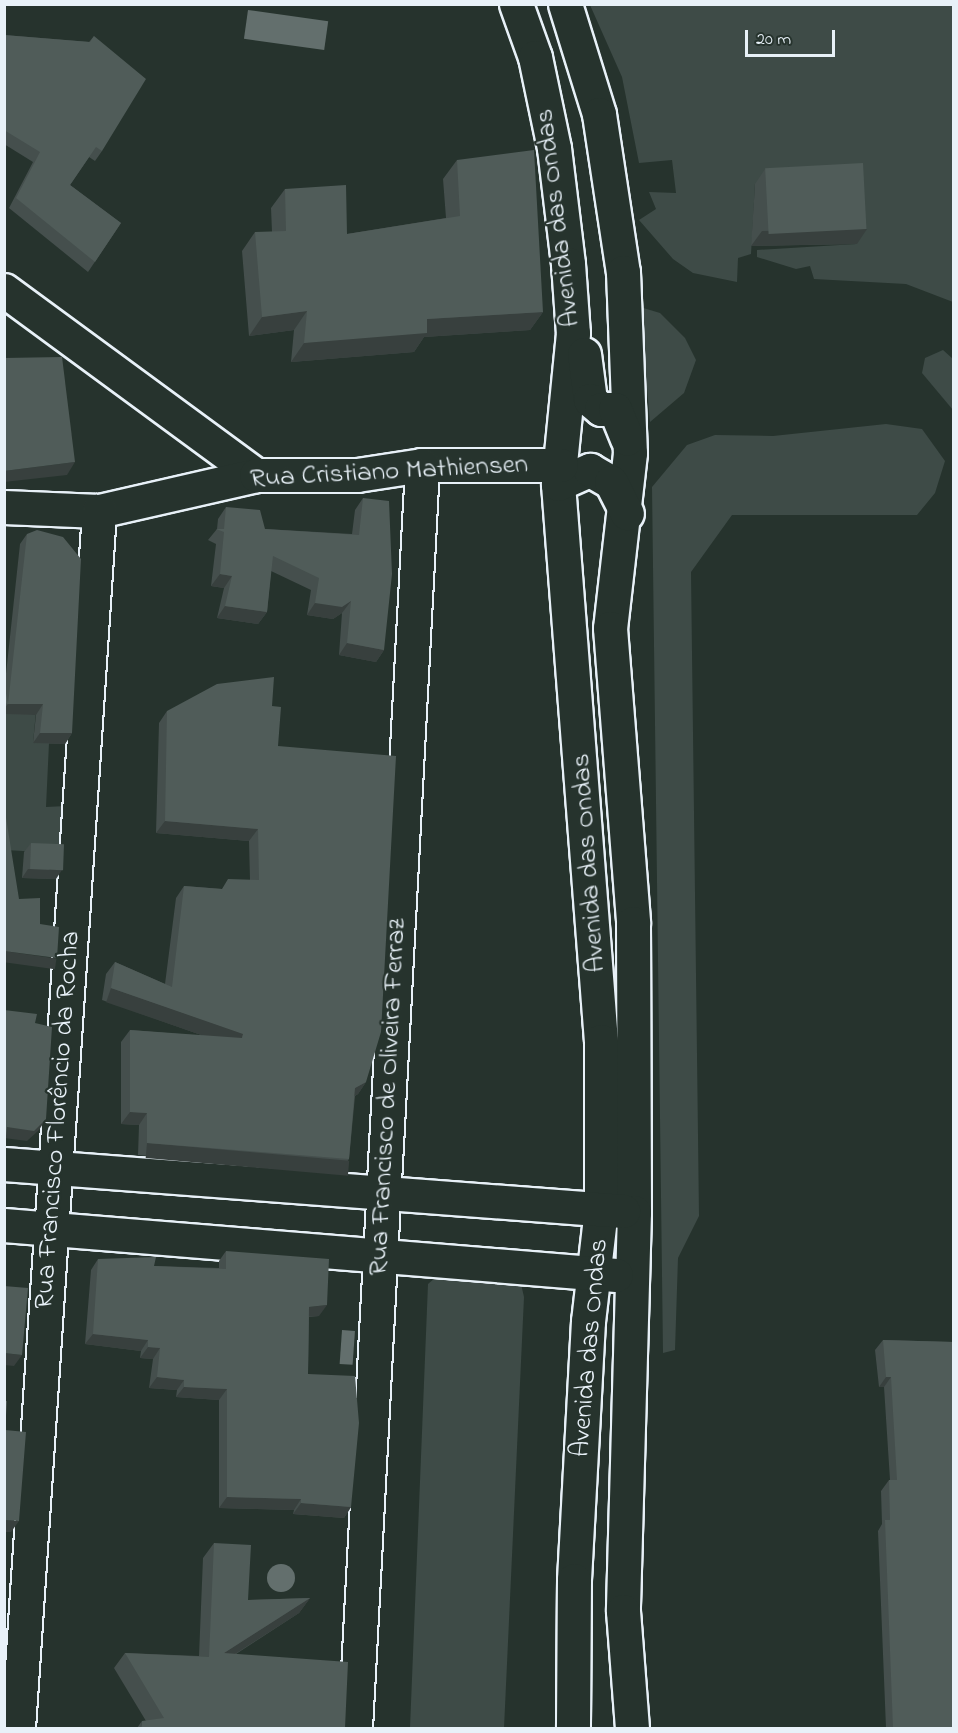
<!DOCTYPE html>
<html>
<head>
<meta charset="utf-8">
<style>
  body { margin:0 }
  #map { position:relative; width:958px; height:1733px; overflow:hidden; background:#26332d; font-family:"Indie Flower",sans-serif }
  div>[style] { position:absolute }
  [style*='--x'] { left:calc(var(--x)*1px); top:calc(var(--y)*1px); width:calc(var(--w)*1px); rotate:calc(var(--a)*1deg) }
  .green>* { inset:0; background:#3e4b47 }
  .water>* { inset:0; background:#636f6d; transform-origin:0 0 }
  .round { border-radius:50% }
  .roads { filter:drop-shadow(2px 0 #e8f1f8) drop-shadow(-2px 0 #e8f1f8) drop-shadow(0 2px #e8f1f8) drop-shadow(0 -2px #e8f1f8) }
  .minor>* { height:33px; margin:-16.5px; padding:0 16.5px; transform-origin:16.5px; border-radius:16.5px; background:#26332d }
  .wall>* { inset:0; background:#454f4d }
  .shaded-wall>* { inset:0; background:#38403e; transform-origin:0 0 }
  .building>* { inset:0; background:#505c59; transform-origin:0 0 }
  span { translate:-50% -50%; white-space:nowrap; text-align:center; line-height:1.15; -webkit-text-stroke:4.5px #26332d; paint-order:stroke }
  .street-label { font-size:27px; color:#e8f1f8 }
  .frame { position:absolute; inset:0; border:6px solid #e8f1f8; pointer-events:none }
  .scale { position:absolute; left:745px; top:30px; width:90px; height:27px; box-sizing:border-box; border:3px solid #e8f1f8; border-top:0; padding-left:8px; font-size:18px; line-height:21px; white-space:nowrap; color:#e8f1f8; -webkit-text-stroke:4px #26332d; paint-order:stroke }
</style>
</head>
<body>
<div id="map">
  <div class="green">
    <div style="clip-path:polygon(590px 5px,953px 5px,953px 302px,906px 284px,814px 279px,810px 266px,796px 269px,757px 257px,757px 250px,856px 244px,755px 184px,751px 254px,738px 258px,737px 282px,693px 273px,673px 259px,639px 220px,656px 209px,649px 192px,676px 193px,672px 160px,639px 163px,622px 77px)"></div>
    <div style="clip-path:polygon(640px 307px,660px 313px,685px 338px,696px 360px,684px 393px,650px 422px)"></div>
    <div style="clip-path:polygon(943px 350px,953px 359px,953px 410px,922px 373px,925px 358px)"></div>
    <div style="clip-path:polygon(886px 424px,922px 429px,945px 461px,935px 493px,917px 515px,732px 515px,691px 572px,699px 1216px,678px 1258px,675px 1350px,663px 1353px,652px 487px,687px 445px,715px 435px,773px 436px)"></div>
    <div style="clip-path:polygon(38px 690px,33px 743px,49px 743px,46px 807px,66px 806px,59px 853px,5px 850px,5px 714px,14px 714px)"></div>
    <div style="clip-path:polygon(457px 1259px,521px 1284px,524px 1297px,504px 1728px,410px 1728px,428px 1284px)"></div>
  </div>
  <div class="water">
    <div style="left:248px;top:10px;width:81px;height:29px;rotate:8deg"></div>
    <div style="left:342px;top:1330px;width:13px;height:34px;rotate:4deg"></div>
    <div class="round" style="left:267px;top:1564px;width:28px;height:28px"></div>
  </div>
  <div class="roads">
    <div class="minor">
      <div style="--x:516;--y:4;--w:56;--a:70.3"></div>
      <div style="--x:535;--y:57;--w:93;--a:78.2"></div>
      <div style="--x:554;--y:148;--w:117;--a:83.1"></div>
      <div style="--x:568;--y:264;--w:69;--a:85.9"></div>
      <div style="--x:573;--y:333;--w:152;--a:95.7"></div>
      <div style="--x:558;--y:484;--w:559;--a:85.59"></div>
      <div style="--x:601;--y:1041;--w:168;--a:90"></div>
      <div style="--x:601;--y:1209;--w:113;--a:96.6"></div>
      <div style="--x:588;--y:1321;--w:259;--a:93.1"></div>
      <div style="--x:574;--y:1580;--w:148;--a:90.4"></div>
      <div style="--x:565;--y:4;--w:115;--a:72.8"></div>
      <div style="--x:599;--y:114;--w:160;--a:81.4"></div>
      <div style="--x:623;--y:272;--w:181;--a:87.8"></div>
      <div style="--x:630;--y:453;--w:176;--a:96.5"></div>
      <div style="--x:610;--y:628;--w:296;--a:85.5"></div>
      <div style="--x:633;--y:923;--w:289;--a:89.8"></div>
      <div style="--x:634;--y:1212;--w:399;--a:91.6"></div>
      <div style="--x:623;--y:1611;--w:117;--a:85.6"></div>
      <div style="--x:4;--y:290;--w:313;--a:36.3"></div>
      <div style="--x:584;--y:354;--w:46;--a:82.6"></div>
      <div style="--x:590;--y:400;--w:14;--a:39"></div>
      <div style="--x:601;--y:409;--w:14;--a:0"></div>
      <div style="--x:615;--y:409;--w:32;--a:68"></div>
      <div style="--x:558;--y:484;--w:35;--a:-24"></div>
      <div style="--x:590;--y:470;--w:24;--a:30"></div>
      <div style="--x:611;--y:482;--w:35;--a:63"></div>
      <div style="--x:4;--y:507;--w:95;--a:2.4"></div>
      <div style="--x:99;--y:511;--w:161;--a:-12.9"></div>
      <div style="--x:256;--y:475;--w:101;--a:0"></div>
      <div style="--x:357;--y:475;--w:66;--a:-8.7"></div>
      <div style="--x:422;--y:465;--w:139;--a:0"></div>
      <div style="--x:4;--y:1164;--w:621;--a:4.34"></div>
      <div style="--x:4;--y:1225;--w:614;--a:4.67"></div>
      <div style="--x:18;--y:1728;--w:1220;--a:-86.19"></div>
      <div style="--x:355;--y:1728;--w:1265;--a:-86.96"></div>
    </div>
  </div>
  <div class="wall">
    <div style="clip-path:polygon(4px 35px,89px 42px,94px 36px,102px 151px,95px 161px,89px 157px,70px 185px,121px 223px,88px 272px,9px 208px,33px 162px,4px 144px)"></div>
    <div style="clip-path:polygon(457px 160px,543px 312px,530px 330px,424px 337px,414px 352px,291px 362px,294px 330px,249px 336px,242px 251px,255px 232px,272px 232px,271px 208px,285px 189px,347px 234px,446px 218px,443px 179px)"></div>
    <div style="clip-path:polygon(765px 169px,857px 244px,751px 246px,755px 184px)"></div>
    <div style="clip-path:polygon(363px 498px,384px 650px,376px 662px,339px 655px,342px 613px,333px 619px,307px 615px,311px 590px,271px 571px,267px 612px,258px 624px,217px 618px,224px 588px,211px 586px,216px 544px,208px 540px,217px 529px,218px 519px,226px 507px,265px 529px,352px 534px,355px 510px)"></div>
    <div style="clip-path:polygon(27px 534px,72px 733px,65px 744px,33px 743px,36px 715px,4px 714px,4px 682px,5px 683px,20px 544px)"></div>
    <div style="clip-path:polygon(272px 706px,278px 746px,366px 1082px,358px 1094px,355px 1096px,349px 1159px,341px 1171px,138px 1155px,139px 1125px,121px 1124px,121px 1042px,130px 1030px,204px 1036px,102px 1000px,106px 974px,115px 962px,165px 984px,176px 898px,184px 886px,222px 889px,250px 880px,249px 841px,156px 833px,159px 723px,167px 711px)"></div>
    <div style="clip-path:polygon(31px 843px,56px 879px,22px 878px,24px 852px)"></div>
    <div style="clip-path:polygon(226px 1251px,319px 1316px,309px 1317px,308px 1374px,351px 1507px,344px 1518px,293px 1514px,294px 1510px,219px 1508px,219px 1400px,176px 1397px,177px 1390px,149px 1388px,153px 1359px,140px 1358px,141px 1351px,85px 1344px,91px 1270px,98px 1259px,154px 1266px,219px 1268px,219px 1261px)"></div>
    <div style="clip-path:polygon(883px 1340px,954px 1342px,954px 1728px,886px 1728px,878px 1531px,882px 1524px,881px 1491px,889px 1480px,890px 1480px,884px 1387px,879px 1387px,875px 1350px)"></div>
    <div style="clip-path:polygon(214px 1543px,248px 1600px,310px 1598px,299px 1613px,236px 1654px,345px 1728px,146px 1721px,114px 1668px,125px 1653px,199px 1656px,203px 1558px)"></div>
    <div style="clip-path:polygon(142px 1721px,141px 1728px,137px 1728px)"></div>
  </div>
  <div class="shaded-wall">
    <div style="clip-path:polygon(867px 229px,857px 244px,751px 246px,762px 231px)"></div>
    <div style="clip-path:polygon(307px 311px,294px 330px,249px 336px,262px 317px)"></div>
    <div style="clip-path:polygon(543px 312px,530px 330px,424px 337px,414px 352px,291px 362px,304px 343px,427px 319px)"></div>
    <div style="clip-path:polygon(75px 462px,67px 475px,4px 482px,4px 471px)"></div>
    <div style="clip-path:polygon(220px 574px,232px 576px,224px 588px,211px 586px)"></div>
    <div style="clip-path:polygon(351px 601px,342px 613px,333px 619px,307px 615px,315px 603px)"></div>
    <div style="clip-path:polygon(225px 606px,267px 612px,258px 624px,217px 618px)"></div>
    <div style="clip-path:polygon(347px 643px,384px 650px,376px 662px,339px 655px)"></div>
    <div style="clip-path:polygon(8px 704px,43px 704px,36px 715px,4px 714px,4px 709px)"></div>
    <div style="clip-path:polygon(40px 733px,72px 733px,65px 744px,33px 743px)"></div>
    <div style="clip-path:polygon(165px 821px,258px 829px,249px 841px,156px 833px)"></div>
    <div style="clip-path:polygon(28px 869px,62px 870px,56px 879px,22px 878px)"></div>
    <div style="left:4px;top:951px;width:53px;height:11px;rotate:8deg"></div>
    <div style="left:111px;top:988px;width:140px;height:15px;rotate:19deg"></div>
    <div style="clip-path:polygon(366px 1082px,358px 1094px,347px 1100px,355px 1088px)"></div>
    <div style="clip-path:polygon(130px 1112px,147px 1113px,139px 1125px,121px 1124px)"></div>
    <div style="clip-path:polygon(46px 1119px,39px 1130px,27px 1141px,4px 1138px,4px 1130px,7px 1127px)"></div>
    <div style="left:147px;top:1143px;width:203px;height:15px;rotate:5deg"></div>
    <div style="clip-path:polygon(327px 1305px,319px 1316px,302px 1317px,309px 1307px)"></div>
    <div style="clip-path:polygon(93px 1334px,148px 1340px,141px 1351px,85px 1344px)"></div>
    <div style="clip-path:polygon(148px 1347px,160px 1348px,153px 1359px,140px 1358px)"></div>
    <div style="clip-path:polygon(4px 1353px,22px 1355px,14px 1366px,4px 1365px)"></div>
    <div style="clip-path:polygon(157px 1377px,184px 1380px,177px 1390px,149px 1388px)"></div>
    <div style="clip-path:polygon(886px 1377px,891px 1377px,884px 1387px,879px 1387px)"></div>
    <div style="clip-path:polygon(184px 1387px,227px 1389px,219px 1400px,176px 1397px)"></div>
    <div style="clip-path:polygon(227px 1497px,301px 1499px,294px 1510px,219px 1508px)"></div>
    <div style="clip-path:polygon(301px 1503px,351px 1507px,344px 1518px,293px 1514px)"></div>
    <div style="clip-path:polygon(4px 1520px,19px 1521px,11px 1532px,4px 1532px)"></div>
    <div style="clip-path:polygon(310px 1598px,299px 1613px,213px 1668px,224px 1653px)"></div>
  </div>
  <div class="building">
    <div style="clip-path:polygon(4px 35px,90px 42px,94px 36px,146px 79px,102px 151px,96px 147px,70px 185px,121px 223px,95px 262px,16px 198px,40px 152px,4px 130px)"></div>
    <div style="clip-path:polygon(534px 150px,543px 312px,427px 319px,427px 333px,304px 343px,307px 311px,262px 317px,255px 232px,286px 231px,285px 189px,346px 185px,347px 234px,460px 216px,457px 160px)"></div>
    <div style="left:863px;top:163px;width:66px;height:98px;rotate:87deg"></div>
    <div style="clip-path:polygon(62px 357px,75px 462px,4px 471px,4px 358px)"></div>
    <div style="clip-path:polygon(363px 498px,389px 501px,392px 574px,384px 650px,347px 643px,351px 601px,342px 607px,315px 603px,319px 578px,273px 556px,267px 612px,225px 606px,232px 576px,220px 574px,224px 532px,216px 529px,224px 529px,226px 507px,260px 510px,265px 529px,359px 535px)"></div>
    <div style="clip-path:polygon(37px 530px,63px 537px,81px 559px,72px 733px,40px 733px,43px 704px,8px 704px,27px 534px)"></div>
    <div style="clip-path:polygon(274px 677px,272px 706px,281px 707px,278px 746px,396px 756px,381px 1032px,366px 1082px,355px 1088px,349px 1159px,147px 1143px,147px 1113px,130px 1112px,130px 1030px,242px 1038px,243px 1034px,111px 988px,115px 962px,172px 987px,184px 886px,222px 889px,228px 879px,259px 880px,258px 829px,165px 821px,167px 711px,217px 684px)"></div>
    <div style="clip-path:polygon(4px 682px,8px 704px,4px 703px)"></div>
    <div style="clip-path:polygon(4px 805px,19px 899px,40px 898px,40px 924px,59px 927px,57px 958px,4px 951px)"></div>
    <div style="left:31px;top:843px;width:33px;height:26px;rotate:2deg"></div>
    <div style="clip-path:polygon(4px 1010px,37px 1014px,35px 1023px,52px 1027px,46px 1119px,34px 1131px,7px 1127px,6px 1136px,4px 1136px)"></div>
    <div style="clip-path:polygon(226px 1251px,329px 1259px,327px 1305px,309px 1307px,308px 1374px,355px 1376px,359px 1423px,351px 1507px,301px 1503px,301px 1499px,227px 1497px,227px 1389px,184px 1387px,184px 1380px,157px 1377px,160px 1348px,148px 1347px,148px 1340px,93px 1334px,98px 1259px,156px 1257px,154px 1266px,226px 1269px)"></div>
    <div style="clip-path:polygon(4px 1286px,28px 1288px,22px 1355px,4px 1353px)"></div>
    <div style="clip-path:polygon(883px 1340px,954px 1342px,954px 1728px,893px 1728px,885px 1520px,890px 1520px,889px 1480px,897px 1480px,891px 1377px,886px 1377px)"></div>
    <div style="clip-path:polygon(4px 1401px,7px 1401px,5px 1430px,26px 1432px,19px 1521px,4px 1520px)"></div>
    <div style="clip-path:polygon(214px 1543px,251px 1545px,248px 1600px,310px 1598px,224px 1653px,348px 1662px,345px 1728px,141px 1728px,142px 1721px,164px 1718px,125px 1653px,209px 1657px)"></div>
  </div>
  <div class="street-label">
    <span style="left:558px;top:218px;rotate:-97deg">Avenida das Ondas</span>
    <span style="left:389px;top:472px;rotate:-3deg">Rua Cristiano Mathiensen</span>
    <span style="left:589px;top:863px;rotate:-94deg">Avenida das Ondas</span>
    <span style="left:388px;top:1097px;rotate:-87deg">Rua Francisco de Oliveira Ferraz</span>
    <span style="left:58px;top:1120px;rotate:-86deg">Rua Francisco Florêncio da Rocha</span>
    <span style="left:590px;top:1348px;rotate:-85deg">Avenida das Ondas</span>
  </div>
  <div class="frame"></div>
  <div class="scale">20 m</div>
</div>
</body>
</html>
